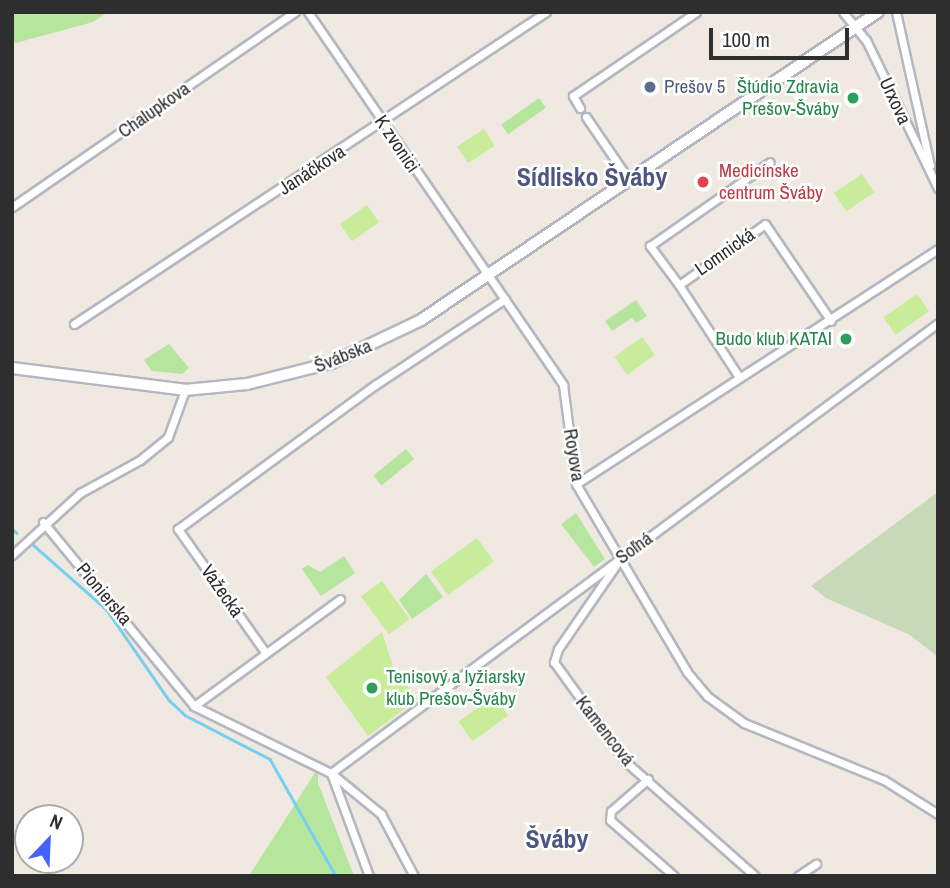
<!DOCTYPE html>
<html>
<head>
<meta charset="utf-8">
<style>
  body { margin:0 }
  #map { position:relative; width:950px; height:888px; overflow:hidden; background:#efe9e1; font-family:"Archivo Narrow",sans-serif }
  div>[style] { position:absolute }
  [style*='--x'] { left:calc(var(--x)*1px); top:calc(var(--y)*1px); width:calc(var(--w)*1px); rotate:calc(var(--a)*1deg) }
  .green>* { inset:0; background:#b6e59e; transform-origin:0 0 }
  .cemetery>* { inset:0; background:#c8d9b8 }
  .pitch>* { inset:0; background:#c9ec9a; transform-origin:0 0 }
  .stream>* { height:2.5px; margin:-1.25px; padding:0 1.25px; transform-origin:1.25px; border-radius:1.25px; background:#75cff0 }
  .roads { filter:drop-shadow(2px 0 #b4b7c1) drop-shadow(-2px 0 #b4b7c1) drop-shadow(0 2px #b4b7c1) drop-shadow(0 -2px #b4b7c1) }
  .street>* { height:7px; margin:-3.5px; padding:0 3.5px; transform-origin:3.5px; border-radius:3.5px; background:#fff }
  .secondary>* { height:10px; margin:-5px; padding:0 5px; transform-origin:5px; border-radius:5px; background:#fff }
  .dots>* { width:19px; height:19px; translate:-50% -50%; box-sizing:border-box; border:4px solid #fff; border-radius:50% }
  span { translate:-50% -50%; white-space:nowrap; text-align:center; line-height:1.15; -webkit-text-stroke:5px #fff; paint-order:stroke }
  .service-label { font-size:19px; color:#4e5e75 }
  .left { translate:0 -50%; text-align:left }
  .leisure-label { font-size:19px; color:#27864d }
  .right { translate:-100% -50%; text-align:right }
  .street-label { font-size:19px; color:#2e2e2e }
  .health-label { font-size:19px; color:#be3a42 }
  .district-label { font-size:26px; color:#4d5680; font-weight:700 }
  .frame { position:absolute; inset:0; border:14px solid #2e2e2e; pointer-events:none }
  .north { position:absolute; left:14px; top:804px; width:70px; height:70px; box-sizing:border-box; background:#fff; border:2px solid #ababab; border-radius:50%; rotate:23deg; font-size:19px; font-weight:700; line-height:28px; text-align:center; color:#2e2e2e }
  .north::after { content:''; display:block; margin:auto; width:24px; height:32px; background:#4264fb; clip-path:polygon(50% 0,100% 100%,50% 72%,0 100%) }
  .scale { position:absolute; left:709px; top:28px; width:140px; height:32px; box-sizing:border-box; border:4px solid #2e2e2e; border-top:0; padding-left:9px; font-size:21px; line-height:24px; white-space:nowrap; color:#2e2e2e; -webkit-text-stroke:5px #fff; paint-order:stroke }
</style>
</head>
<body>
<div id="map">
  <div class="green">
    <div style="clip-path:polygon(12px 12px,108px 12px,93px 22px,12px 44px)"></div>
    <div style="left:539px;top:98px;width:12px;height:46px;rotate:55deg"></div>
    <div style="clip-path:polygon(636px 300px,647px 316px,636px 323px,632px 318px,612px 331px,605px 321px)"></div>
    <div style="clip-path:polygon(169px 344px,189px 368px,182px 374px,152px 371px,144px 360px)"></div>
    <div style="left:406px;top:449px;width:13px;height:42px;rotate:51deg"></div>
    <div style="clip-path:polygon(576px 513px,605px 559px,594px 567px,561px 524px)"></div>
    <div style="clip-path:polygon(344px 556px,355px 573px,321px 596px,302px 569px,308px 565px,320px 572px)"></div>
    <div style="clip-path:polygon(426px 574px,443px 597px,412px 619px,399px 600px)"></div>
    <div style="clip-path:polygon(318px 768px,318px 783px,354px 876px,249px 876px)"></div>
  </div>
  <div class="cemetery">
    <div style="clip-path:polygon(938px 492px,938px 657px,910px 635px,826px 598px,811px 586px)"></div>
  </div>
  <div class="pitch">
    <div style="left:484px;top:129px;width:20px;height:32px;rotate:57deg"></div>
    <div style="left:862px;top:174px;width:22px;height:34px;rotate:56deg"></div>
    <div style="left:367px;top:205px;width:21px;height:33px;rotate:55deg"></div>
    <div style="left:917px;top:294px;width:21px;height:41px;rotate:55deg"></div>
    <div style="left:642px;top:337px;width:22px;height:34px;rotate:54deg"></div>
    <div style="left:477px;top:538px;width:29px;height:57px;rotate:54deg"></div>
    <div style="left:382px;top:581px;width:47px;height:26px;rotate:54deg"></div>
    <div style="clip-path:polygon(382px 632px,393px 667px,418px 699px,368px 736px,326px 677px)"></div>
    <div style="left:494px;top:696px;width:24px;height:44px;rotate:54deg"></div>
  </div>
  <div class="stream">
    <div style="--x:12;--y:529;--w:6;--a:39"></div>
    <div style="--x:30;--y:542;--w:103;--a:41.4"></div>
    <div style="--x:107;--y:610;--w:109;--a:55.4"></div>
    <div style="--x:169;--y:700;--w:22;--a:43"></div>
    <div style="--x:185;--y:715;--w:96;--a:27.4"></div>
    <div style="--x:270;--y:759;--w:134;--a:60.6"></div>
  </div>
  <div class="roads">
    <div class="street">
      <div style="--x:308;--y:12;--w:452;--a:55.6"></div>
      <div style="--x:563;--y:385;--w:100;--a:82.5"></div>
      <div style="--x:576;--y:484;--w:218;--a:59.4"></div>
      <div style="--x:687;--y:672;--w:31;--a:50"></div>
      <div style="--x:707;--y:696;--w:46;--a:36.1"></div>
      <div style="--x:744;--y:723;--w:151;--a:22.2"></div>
      <div style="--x:884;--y:780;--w:64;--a:32.2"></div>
      <div style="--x:843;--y:12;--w:36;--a:51"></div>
      <div style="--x:866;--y:40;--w:165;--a:64.1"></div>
      <div style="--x:896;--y:12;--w:157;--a:77.5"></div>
      <div style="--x:580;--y:108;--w:14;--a:-120"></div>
      <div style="--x:573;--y:96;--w:149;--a:-34.3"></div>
      <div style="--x:586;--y:117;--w:76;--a:55.7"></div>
      <div style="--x:12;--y:207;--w:344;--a:-34.6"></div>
      <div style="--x:679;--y:285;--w:49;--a:-126.6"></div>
      <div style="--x:650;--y:246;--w:146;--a:-35"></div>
      <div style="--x:74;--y:324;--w:566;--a:-33.47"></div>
      <div style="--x:739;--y:377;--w:110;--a:-123.1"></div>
      <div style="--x:679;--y:285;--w:105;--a:-35.3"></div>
      <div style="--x:765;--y:224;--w:117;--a:55.8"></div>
      <div style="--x:576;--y:484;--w:432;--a:-33"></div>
      <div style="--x:43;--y:522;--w:238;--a:50.6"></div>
      <div style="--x:194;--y:706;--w:153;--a:26.1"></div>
      <div style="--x:331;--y:773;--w:65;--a:39.4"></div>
      <div style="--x:381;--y:814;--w:70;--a:62"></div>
      <div style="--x:12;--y:555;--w:92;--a:-42.4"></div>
      <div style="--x:80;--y:493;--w:68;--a:-28.8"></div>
      <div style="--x:140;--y:460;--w:36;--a:-39"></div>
      <div style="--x:168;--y:437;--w:50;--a:-70.1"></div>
      <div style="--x:618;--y:562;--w:106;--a:124.6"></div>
      <div style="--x:558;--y:649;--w:14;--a:107"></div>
      <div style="--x:554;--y:662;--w:123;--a:54.2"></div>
      <div style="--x:626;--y:762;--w:172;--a:41.5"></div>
      <div style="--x:265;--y:652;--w:151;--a:-125.3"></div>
      <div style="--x:178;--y:529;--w:244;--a:-36.2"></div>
      <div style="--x:375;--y:385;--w:156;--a:-33.5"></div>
      <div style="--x:194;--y:706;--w:181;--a:-36.2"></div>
      <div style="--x:648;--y:779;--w:49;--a:139.1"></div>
      <div style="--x:611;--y:811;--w:9;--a:96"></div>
      <div style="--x:610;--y:820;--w:85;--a:41.2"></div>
      <div style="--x:369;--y:876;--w:110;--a:-110.3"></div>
      <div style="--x:331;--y:773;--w:756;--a:-36.55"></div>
      <div style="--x:798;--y:876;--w:22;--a:-34"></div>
    </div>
    <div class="secondary">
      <div style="--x:12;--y:368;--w:174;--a:7.2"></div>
      <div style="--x:185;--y:390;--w:62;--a:-5.5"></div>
      <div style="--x:247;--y:384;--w:87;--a:-14"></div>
      <div style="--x:331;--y:363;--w:100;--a:-25.5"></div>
      <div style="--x:421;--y:320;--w:551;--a:-33.98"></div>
    </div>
  </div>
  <div class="dots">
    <div style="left:650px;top:87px;background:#5c6f8a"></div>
    <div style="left:853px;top:98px;background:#2e9e5b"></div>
    <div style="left:703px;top:182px;background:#e0444e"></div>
    <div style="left:846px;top:339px;background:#2e9e5b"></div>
    <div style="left:372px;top:688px;background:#2e9e5b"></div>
  </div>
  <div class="service-label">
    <span class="left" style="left:664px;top:87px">Prešov 5</span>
  </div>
  <div class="leisure-label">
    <span class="right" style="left:839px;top:98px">Štúdio Zdravia<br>Prešov-Šváby</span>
    <span class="right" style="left:832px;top:339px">Budo klub KATAI</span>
    <span class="left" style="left:386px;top:688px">Tenisový a lyžiarsky<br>klub Prešov-Šváby</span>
  </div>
  <div class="street-label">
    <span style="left:895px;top:101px;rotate:65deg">Urxova</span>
    <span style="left:154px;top:110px;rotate:-35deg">Chalupkova</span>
    <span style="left:397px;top:144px;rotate:56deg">K zvonici</span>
    <span style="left:312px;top:170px;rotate:-33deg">Janáčkova</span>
    <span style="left:725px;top:252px;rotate:-35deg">Lomnická</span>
    <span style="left:343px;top:356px;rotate:-22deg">Švábska</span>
    <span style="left:574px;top:455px;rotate:81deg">Royova</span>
    <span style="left:634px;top:548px;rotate:-36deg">Soľná</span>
    <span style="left:222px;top:591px;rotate:55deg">Važecká</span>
    <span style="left:104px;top:594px;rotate:50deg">Pionierska</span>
    <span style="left:605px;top:731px;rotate:52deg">Kamencová</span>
  </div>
  <div class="health-label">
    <span class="left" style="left:719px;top:182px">Medicínske<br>centrum Šváby</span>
  </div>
  <div class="district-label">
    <span style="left:592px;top:177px">Sídlisko Šváby</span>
    <span style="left:557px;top:839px">Šváby</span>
  </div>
  <div class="frame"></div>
  <div class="north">N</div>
  <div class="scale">100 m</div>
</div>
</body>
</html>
